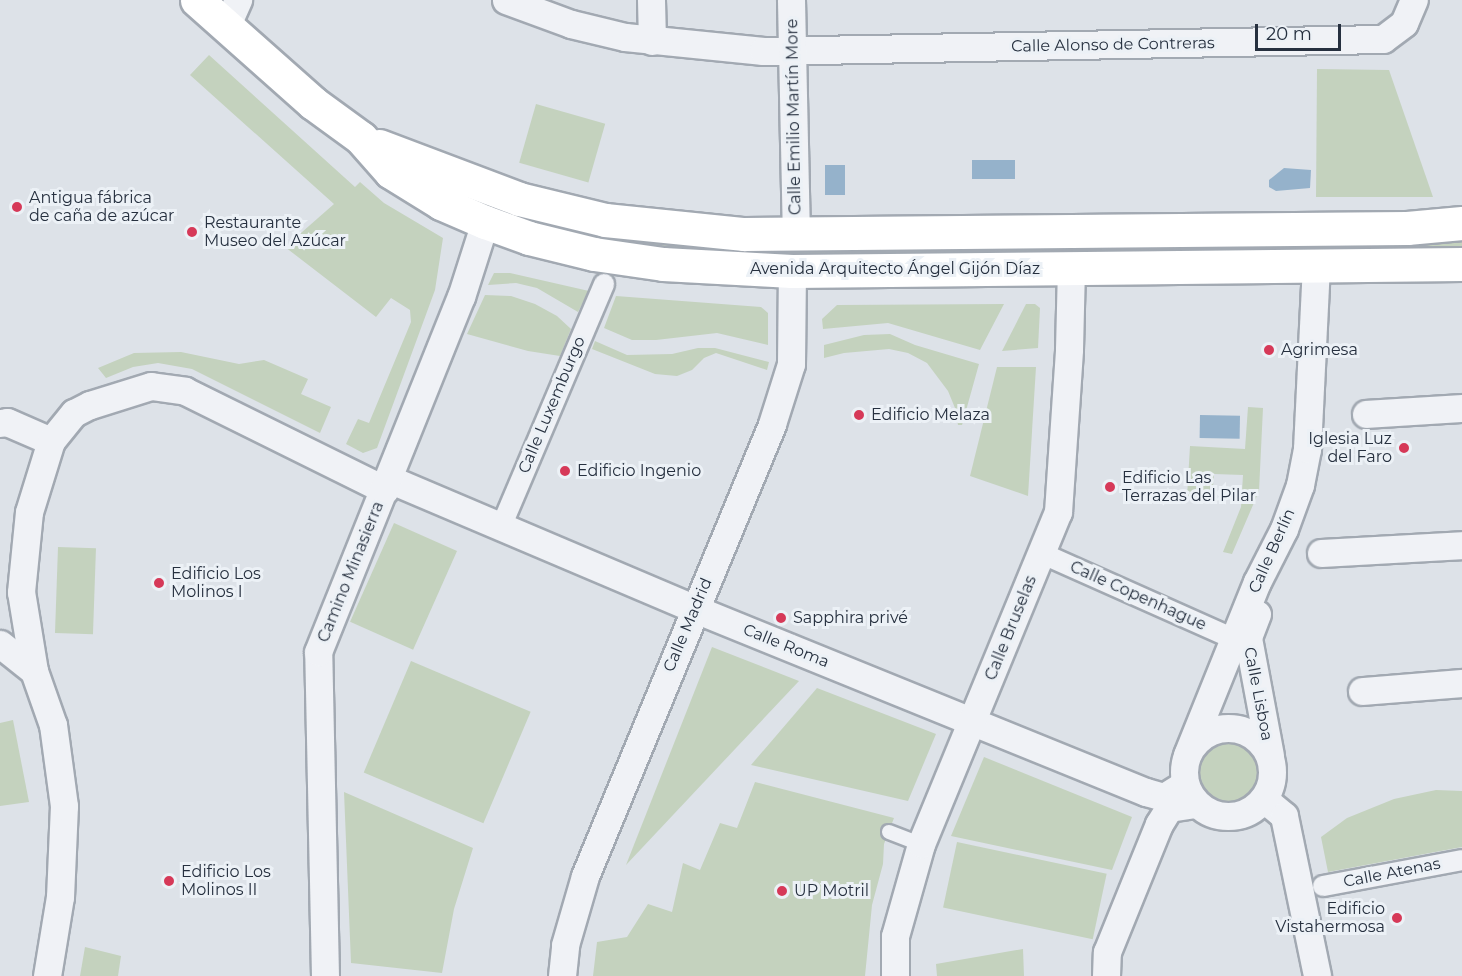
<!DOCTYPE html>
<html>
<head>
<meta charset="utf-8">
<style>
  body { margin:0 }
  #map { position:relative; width:1462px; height:976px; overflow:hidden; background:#dde2e8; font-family:Montserrat,sans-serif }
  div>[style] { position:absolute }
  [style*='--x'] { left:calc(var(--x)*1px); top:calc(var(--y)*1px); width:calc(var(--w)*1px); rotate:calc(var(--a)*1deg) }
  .green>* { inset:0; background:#c4d2be; transform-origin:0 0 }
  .round { border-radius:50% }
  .water>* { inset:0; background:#95b2cb; transform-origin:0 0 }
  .roads { filter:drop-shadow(2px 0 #a2a9b2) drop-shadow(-2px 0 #a2a9b2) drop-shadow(0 2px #a2a9b2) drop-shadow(0 -2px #a2a9b2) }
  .service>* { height:14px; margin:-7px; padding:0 7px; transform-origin:7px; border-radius:7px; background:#f0f2f6 }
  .pedestrian>* { height:20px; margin:-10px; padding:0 10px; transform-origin:10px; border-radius:10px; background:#f0f2f6 }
  .minor>* { height:27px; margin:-13.5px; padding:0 13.5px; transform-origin:13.5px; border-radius:13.5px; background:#f0f2f6 }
  .minor>.ring { margin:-13.5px; padding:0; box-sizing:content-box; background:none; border:27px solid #f0f2f6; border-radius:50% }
  .secondary>* { height:33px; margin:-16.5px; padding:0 16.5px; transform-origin:16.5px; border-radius:16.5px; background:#fff }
  .dots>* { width:16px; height:16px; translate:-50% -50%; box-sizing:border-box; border:3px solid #ecf1f6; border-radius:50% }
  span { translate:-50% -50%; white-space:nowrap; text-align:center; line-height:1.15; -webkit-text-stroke:6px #ecf1f6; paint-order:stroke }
  .street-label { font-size:16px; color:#26303f }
  .poi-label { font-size:16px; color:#26303f }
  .left { translate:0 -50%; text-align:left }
  .right { translate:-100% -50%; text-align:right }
  .scale { position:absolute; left:1255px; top:24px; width:86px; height:27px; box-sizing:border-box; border:3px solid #26303f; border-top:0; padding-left:8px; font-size:18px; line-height:21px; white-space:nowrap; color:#26303f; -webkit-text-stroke:4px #ecf1f6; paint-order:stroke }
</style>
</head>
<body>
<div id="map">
  <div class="green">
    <div style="clip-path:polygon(209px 55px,355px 187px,360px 182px,384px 203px,443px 238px,435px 290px,377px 448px,363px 453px,346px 444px,358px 419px,369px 423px,411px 322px,410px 310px,391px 298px,376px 317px,285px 247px,334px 204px,190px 75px)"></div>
    <div style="clip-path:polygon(1317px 69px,1389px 70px,1433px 197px,1316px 197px)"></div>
    <div style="left:536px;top:104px;width:72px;height:61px;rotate:16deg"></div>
    <div style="clip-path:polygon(497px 207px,595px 232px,1462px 238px,1462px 248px,764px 258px,594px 241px,492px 214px)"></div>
    <div style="clip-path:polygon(494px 273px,510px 273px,589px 291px,578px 312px,537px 288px,516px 283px,488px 285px)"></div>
    <div style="clip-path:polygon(485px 295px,511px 296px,535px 304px,557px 316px,571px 329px,560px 356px,528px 351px,467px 334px)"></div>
    <div style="clip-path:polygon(616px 296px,761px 307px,768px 313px,768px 345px,717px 333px,656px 340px,632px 340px,604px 328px)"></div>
    <div style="clip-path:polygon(1004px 304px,980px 350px,888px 323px,823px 329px,822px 319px,837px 305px)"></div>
    <div style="clip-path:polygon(1026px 304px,1035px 304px,1040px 308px,1038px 348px,1002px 351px)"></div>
    <div style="clip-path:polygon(890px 334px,915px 345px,979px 364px,962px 425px,958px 425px,955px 408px,948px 391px,927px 363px,908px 353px,889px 349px,844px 353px,824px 358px,824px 345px,864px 335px)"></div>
    <div style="clip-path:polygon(595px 341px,627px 355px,672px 354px,698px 348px,715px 348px,769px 362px,767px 370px,716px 353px,704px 358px,692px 370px,677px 376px,655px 374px,592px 349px)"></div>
    <div style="clip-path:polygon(181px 352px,239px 364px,264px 360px,308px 379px,301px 394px,331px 407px,320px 433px,192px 369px,158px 363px,133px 367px,106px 378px,98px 368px,134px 353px)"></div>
    <div style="clip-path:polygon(997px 367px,1036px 367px,1028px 496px,970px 476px)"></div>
    <div style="clip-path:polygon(1248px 407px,1263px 408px,1259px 491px,1232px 554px,1223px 552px,1241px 507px,1243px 475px,1214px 474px,1212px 499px,1187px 497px,1190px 446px,1245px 449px)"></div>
    <div style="left:394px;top:523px;width:69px;height:108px;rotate:24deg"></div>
    <div style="left:58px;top:547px;width:38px;height:86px;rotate:2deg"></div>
    <div style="clip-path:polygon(712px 647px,799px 681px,626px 865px)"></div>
    <div style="left:411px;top:661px;width:130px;height:121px;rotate:23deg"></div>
    <div style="clip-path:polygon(817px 688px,936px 734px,908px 801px,751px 765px)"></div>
    <div style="clip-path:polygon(13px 720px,29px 802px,0 806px,0 723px)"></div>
    <div class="round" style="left:1199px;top:741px;width:62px;height:62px"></div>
    <div style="clip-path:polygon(984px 757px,1132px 817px,1112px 870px,951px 836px)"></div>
    <div style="clip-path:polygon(755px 782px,894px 818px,884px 844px,883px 864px,872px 905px,865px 976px,593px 976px,597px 942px,627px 937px,648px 904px,672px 912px,683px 863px,700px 870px,720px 823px,737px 828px)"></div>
    <div style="clip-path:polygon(1436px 790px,1462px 791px,1462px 847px,1328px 872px,1321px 837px,1347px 818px,1394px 799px)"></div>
    <div style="clip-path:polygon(344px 792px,473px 848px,454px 909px,442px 973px,351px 963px)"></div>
    <div style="left:957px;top:842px;width:153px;height:67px;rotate:12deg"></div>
    <div style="clip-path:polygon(85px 947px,121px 956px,118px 976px,80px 976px)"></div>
    <div style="clip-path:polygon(1023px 949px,1024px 976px,937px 976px,936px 964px)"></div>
  </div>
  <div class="water">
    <div style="left:972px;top:160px;width:43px;height:19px"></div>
    <div style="left:845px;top:165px;width:30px;height:20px;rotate:90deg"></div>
    <div style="clip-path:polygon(1284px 168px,1311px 170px,1310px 188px,1276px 191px,1269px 187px,1269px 180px)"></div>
    <div style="left:1200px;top:415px;width:40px;height:23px;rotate:1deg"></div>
  </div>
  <div class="roads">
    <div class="service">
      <div style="--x:889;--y:832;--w:34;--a:21"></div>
    </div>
    <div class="pedestrian">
      <div style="--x:501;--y:527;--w:264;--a:-67"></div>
      <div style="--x:1041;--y:553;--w:211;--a:24"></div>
      <div style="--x:1323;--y:886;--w:141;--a:-10.6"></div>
    </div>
    <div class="minor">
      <div style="--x:506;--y:0;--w:69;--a:20.3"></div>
      <div style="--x:571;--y:24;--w:56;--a:13.5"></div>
      <div style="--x:625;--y:37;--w:139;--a:5.8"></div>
      <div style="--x:763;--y:51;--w:620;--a:-1.11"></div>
      <div style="--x:1383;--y:39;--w:26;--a:-37"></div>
      <div style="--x:1404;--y:23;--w:25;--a:-67"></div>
      <div style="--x:651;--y:0;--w:41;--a:88.6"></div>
      <div style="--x:791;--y:0;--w:235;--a:88.8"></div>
      <div style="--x:226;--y:27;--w:30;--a:-66"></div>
      <div style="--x:1366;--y:414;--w:96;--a:-3.6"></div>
      <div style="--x:0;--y:423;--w:7;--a:-8"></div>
      <div style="--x:7;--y:422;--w:48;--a:23.4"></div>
      <div style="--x:389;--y:479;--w:332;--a:23"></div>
      <div style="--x:695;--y:609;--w:487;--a:22.1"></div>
      <div style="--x:1146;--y:792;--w:19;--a:16"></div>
      <div style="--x:1164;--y:797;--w:25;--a:-32"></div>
      <div style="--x:1321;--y:553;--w:141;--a:-3.2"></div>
      <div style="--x:1257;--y:614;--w:26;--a:111"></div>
      <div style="--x:1248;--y:638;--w:119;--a:79.4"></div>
      <div style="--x:0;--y:644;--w:43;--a:38.5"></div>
      <div style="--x:1362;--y:691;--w:100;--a:-4.6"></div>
      <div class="ring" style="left:1184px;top:728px;width:61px;height:61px"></div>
      <div style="--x:1187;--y:755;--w:187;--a:-68"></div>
      <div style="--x:1257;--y:582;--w:59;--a:-63"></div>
      <div style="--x:1284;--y:529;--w:47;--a:-70"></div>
      <div style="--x:1300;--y:485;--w:37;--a:-79"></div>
      <div style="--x:1307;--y:449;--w:184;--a:-87.2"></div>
      <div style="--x:1264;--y:799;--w:26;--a:40"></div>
      <div style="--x:1284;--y:816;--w:163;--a:78.3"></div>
      <div style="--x:47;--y:976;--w:80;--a:-80.7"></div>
      <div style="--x:60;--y:897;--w:91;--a:-87.5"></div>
      <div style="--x:64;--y:806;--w:82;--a:-97.7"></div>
      <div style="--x:53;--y:725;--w:57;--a:-109.4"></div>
      <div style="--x:34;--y:671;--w:80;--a:-99.3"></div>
      <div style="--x:21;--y:592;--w:80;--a:-84.3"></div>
      <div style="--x:29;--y:512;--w:74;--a:-72.8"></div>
      <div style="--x:51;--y:441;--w:36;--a:-51"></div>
      <div style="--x:74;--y:413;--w:18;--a:-27"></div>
      <div style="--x:90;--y:405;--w:64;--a:-17.3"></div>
      <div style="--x:151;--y:386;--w:34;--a:8"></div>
      <div style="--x:185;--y:391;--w:223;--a:26.3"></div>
      <div style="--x:325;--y:976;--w:324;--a:-91.2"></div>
      <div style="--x:318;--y:652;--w:383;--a:-68.1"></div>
      <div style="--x:461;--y:297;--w:79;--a:-72.3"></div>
      <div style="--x:562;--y:976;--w:31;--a:-84"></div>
      <div style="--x:565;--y:945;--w:72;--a:-73.8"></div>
      <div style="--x:585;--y:876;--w:489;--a:-67.5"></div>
      <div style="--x:772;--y:424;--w:63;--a:-72.4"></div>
      <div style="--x:791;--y:364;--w:93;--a:-89.4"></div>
      <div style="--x:895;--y:976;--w:40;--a:-90"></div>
      <div style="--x:895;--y:936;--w:96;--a:-74.2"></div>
      <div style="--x:921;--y:844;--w:359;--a:-67.6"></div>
      <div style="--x:1058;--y:512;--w:163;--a:-86.1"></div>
      <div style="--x:1069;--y:349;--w:81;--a:-88.6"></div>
      <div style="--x:1106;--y:976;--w:24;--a:-88"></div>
      <div style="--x:1107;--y:952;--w:138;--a:-67.9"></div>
      <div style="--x:1159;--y:824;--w:19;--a:-58"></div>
      <div style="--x:1169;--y:808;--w:25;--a:-9"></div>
    </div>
    <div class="secondary">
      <div style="--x:197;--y:0;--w:155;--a:41.6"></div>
      <div style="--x:313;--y:103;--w:59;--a:36.1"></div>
      <div style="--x:361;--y:138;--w:45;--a:48.6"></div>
      <div style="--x:391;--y:172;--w:59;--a:31.8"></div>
      <div style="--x:441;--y:203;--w:48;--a:23.4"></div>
      <div style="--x:485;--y:222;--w:47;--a:20"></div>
      <div style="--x:529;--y:238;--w:67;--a:13.8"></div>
      <div style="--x:594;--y:254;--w:70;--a:8.2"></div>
      <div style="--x:663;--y:264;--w:129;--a:3.1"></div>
      <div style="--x:792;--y:271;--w:670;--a:-0.6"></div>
      <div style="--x:379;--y:146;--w:150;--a:20.7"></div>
      <div style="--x:519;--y:199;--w:89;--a:13.7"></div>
      <div style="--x:605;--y:220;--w:140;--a:5.8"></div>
      <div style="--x:744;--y:234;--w:663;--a:-0.52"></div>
      <div style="--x:1407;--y:228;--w:55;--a:-5.2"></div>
    </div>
  </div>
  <div class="dots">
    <div style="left:17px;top:207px;background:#d63958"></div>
    <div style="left:192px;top:232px;background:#d63958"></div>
    <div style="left:1269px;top:350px;background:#d63958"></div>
    <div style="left:859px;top:415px;background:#d63958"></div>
    <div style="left:1404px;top:448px;background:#d63958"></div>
    <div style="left:565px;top:471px;background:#d63958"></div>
    <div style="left:1110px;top:487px;background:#d63958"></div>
    <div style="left:159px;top:583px;background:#d63958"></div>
    <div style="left:781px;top:618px;background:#d63958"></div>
    <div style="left:169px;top:881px;background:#d63958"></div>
    <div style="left:782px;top:891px;background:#d63958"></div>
    <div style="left:1397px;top:918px;background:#d63958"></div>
  </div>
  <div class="street-label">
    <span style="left:1113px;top:45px;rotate:-1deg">Calle Alonso de Contreras</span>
    <span style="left:794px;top:117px;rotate:-91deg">Calle Emilio Martín More</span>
    <span style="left:895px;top:269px">Avenida Arquitecto Ángel Gijón Díaz</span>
    <span style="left:552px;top:405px;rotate:-67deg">Calle Luxemburgo</span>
    <span style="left:1272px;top:551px;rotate:-66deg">Calle Berlín</span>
    <span style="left:351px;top:572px;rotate:-68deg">Camino Minasierra</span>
    <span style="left:1138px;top:596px;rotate:24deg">Calle Copenhague</span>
    <span style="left:688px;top:625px;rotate:-67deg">Calle Madrid</span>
    <span style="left:1011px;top:628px;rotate:-68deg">Calle Bruselas</span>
    <span style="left:786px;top:646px;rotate:22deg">Calle Roma</span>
    <span style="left:1258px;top:694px;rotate:79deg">Calle Lisboa</span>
    <span style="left:1392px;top:873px;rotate:-11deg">Calle Atenas</span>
  </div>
  <div class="poi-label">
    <span class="left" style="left:29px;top:207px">Antigua fábrica<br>de caña de azúcar</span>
    <span class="left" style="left:204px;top:232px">Restaurante<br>Museo del Azúcar</span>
    <span class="left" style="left:1281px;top:350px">Agrimesa</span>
    <span class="left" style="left:871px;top:415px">Edificio Melaza</span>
    <span class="right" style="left:1392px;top:448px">Iglesia Luz<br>del Faro</span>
    <span class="left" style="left:577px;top:471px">Edificio Ingenio</span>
    <span class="left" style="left:1122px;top:487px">Edificio Las<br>Terrazas del Pilar</span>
    <span class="left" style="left:171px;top:583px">Edificio Los<br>Molinos I</span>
    <span class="left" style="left:793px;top:618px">Sapphira privé</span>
    <span class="left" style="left:181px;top:881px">Edificio Los<br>Molinos II</span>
    <span class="left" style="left:794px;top:891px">UP Motril</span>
    <span class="right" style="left:1385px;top:918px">Edificio<br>Vistahermosa</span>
  </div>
  <div class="scale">20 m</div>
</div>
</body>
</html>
